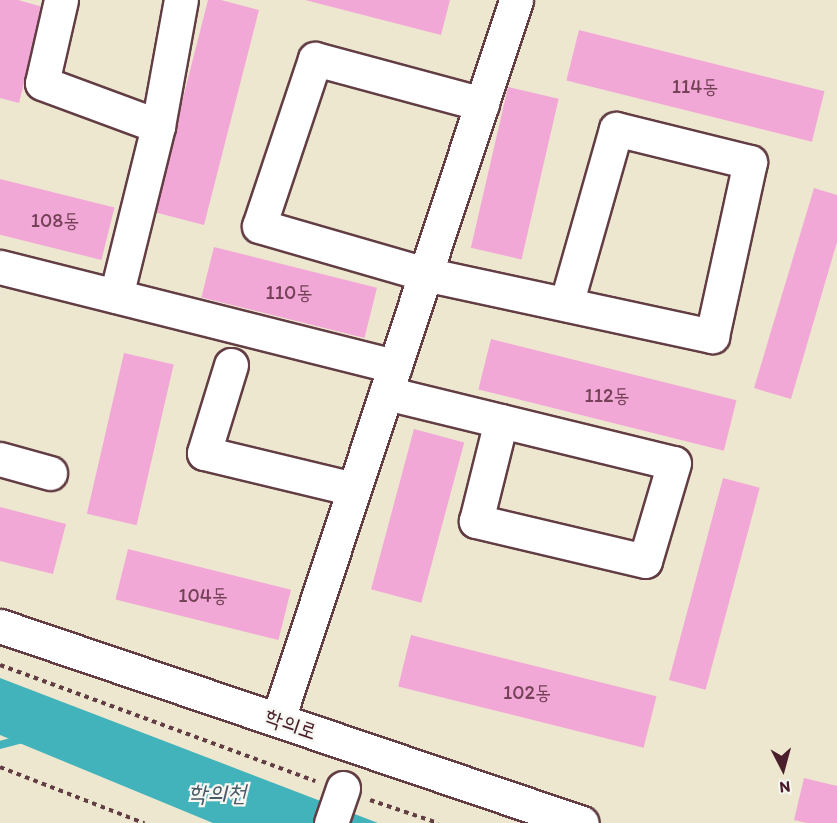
<!DOCTYPE html>
<html>
<head>
<meta charset="utf-8">
<style>
  body { margin:0 }
  #map { position:relative; width:837px; height:823px; overflow:hidden; background:#ede7cf; font-family:Itim,"Poor Story",sans-serif }
  div>[style] { position:absolute }
  [style*='--x'] { left:calc(var(--x)*1px); top:calc(var(--y)*1px); width:calc(var(--w)*1px); rotate:calc(var(--a)*1deg) }
  .water>* { inset:0; background:#42b2bb }
  .stream>* { height:8px; margin:-4px; padding:0 4px; transform-origin:4px; border-radius:4px; background:#42b2bb }
  .building>* { inset:0; background:#f2a8d7; transform-origin:0 0 }
  .path>* { height:4px; margin-top:-2px; transform-origin:0; background:repeating-linear-gradient(90deg,#623d44 0 4.5px,transparent 0 9px) }
  .roads { filter:drop-shadow(2px 0 #623d44) drop-shadow(-2px 0 #623d44) drop-shadow(0 2px #623d44) drop-shadow(0 -2px #623d44) }
  .minor>* { height:33px; margin:-16.5px; padding:0 16.5px; transform-origin:16.5px; border-radius:16.5px; background:#fff }
  .bridges { filter:drop-shadow(2px 0 #623d44) drop-shadow(-2px 0 #623d44) drop-shadow(0 2px #623d44) drop-shadow(0 -2px #623d44) }
  .minor-bridge>* { height:33px; margin:-16.5px; padding:0 16.5px; transform-origin:16.5px; border-radius:16.5px; background:#fff }
  span { translate:-50% -50%; white-space:nowrap; text-align:center; line-height:1.15; -webkit-text-stroke:4.5px #f6f6f2; paint-order:stroke }
  .number-label { font-size:20px; color:#744156 }
  .number-label span { -webkit-text-stroke-width:0 }
  .street-label { font-size:22px; color:#4a1f2b }
  .water-label { font-size:24px; color:#475a65; font-style:italic }
  .north { position:absolute; left:753px; top:739px; width:60px; height:60px; -webkit-text-stroke:4px #f6f6f2; paint-order:stroke; rotate:174deg; font-size:16px; font-weight:700; line-height:24px; text-align:center; color:#4a1f2b }
  .north::after { content:''; display:block; margin:auto; width:21px; height:27px; background:#4a1f2b; clip-path:polygon(50% 0,100% 100%,50% 72%,0 100%) }
</style>
</head>
<body>
<div id="map">
  <div class="water">
    <div style="clip-path:polygon(0 678px,378px 823px,213px 823px,0 735px)"></div>
  </div>
  <div class="stream">
    <div style="--x:0;--y:745;--w:23;--a:-15"></div>
  </div>
  <div class="building">
    <div style="clip-path:polygon(0 0,18px 0,43px 7px,19px 103px,0 98px)"></div>
    <div style="clip-path:polygon(208px 0,221px 0,259px 10px,204px 225px,154px 212px)"></div>
    <div style="clip-path:polygon(305px 0,450px 0,441px 35px)"></div>
    <div style="left:579px;top:30px;width:253px;height:52px;rotate:14deg"></div>
    <div style="left:508px;top:87px;width:52px;height:165px;rotate:13deg"></div>
    <div style="left:0;top:179px;width:118px;height:54px;rotate:14deg"></div>
    <div style="clip-path:polygon(814px 188px,837px 195px,837px 242px,791px 399px,754px 388px)"></div>
    <div style="left:214px;top:247px;width:168px;height:52px;rotate:14deg"></div>
    <div style="left:491px;top:339px;width:253px;height:52px;rotate:14deg"></div>
    <div style="left:124px;top:353px;width:51px;height:165px;rotate:13deg"></div>
    <div style="left:414px;top:429px;width:52px;height:166px;rotate:15deg"></div>
    <div style="left:723px;top:478px;width:38px;height:209px;rotate:15deg"></div>
    <div style="clip-path:polygon(0 507px,66px 524px,53px 574px,0 561px)"></div>
    <div style="left:128px;top:549px;width:168px;height:52px;rotate:14deg"></div>
    <div style="left:411px;top:635px;width:253px;height:53px;rotate:14deg"></div>
    <div style="clip-path:polygon(804px 778px,837px 786px,837px 823px,807px 823px,794px 820px)"></div>
  </div>
  <div class="path">
    <div style="--x:0;--y:665;--w:336;--a:20.2"></div>
    <div style="--x:0;--y:767;--w:155;--a:21.3"></div>
    <div style="--x:370;--y:800;--w:72;--a:18.7"></div>
  </div>
  <div class="roads">
    <div class="minor">
      <div style="--x:61;--y:0;--w:85;--a:102.9"></div>
      <div style="--x:42;--y:83;--w:124;--a:20.3"></div>
      <div style="--x:482;--y:104;--w:173;--a:-164.9"></div>
      <div style="--x:315;--y:59;--w:176;--a:108.5"></div>
      <div style="--x:259;--y:226;--w:173;--a:16.1"></div>
      <div style="--x:425;--y:274;--w:294;--a:12.2"></div>
      <div style="--x:712;--y:336;--w:178;--a:-77.7"></div>
      <div style="--x:750;--y:162;--w:138;--a:-166.2"></div>
      <div style="--x:616;--y:129;--w:182;--a:105.9"></div>
      <div style="--x:0;--y:267;--w:407;--a:14.1"></div>
      <div style="--x:116;--y:296;--w:175;--a:-76.1"></div>
      <div style="--x:158;--y:126;--w:128;--a:-79.7"></div>
      <div style="--x:231;--y:365;--w:92;--a:107.1"></div>
      <div style="--x:204;--y:453;--w:154;--a:13.5"></div>
      <div style="--x:386;--y:393;--w:296;--a:13.7"></div>
      <div style="--x:674;--y:463;--w:102;--a:106.5"></div>
      <div style="--x:645;--y:561;--w:174;--a:-166.7"></div>
      <div style="--x:476;--y:521;--w:103;--a:-76"></div>
      <div style="--x:0;--y:459;--w:52;--a:15.6"></div>
      <div style="--x:0;--y:626;--w:614;--a:18.7"></div>
      <div style="--x:278;--y:719;--w:757;--a:-71.68"></div>
    </div>
  </div>
  <div class="bridges">
    <div class="minor-bridge">
      <div style="--x:331;--y:823;--w:37;--a:-71"></div>
    </div>
  </div>
  <div class="number-label">
    <span style="left:695px;top:86px">114동</span>
    <span style="left:55px;top:220px">108동</span>
    <span style="left:289px;top:292px">110동</span>
    <span style="left:607px;top:395px">112동</span>
    <span style="left:203px;top:595px">104동</span>
    <span style="left:527px;top:692px">102동</span>
  </div>
  <div class="street-label">
    <span style="left:291px;top:724px;rotate:19deg">학의로</span>
  </div>
  <div class="water-label">
    <span style="left:217px;top:793px">학의천</span>
  </div>
  <div class="north">N</div>
</div>
</body>
</html>
